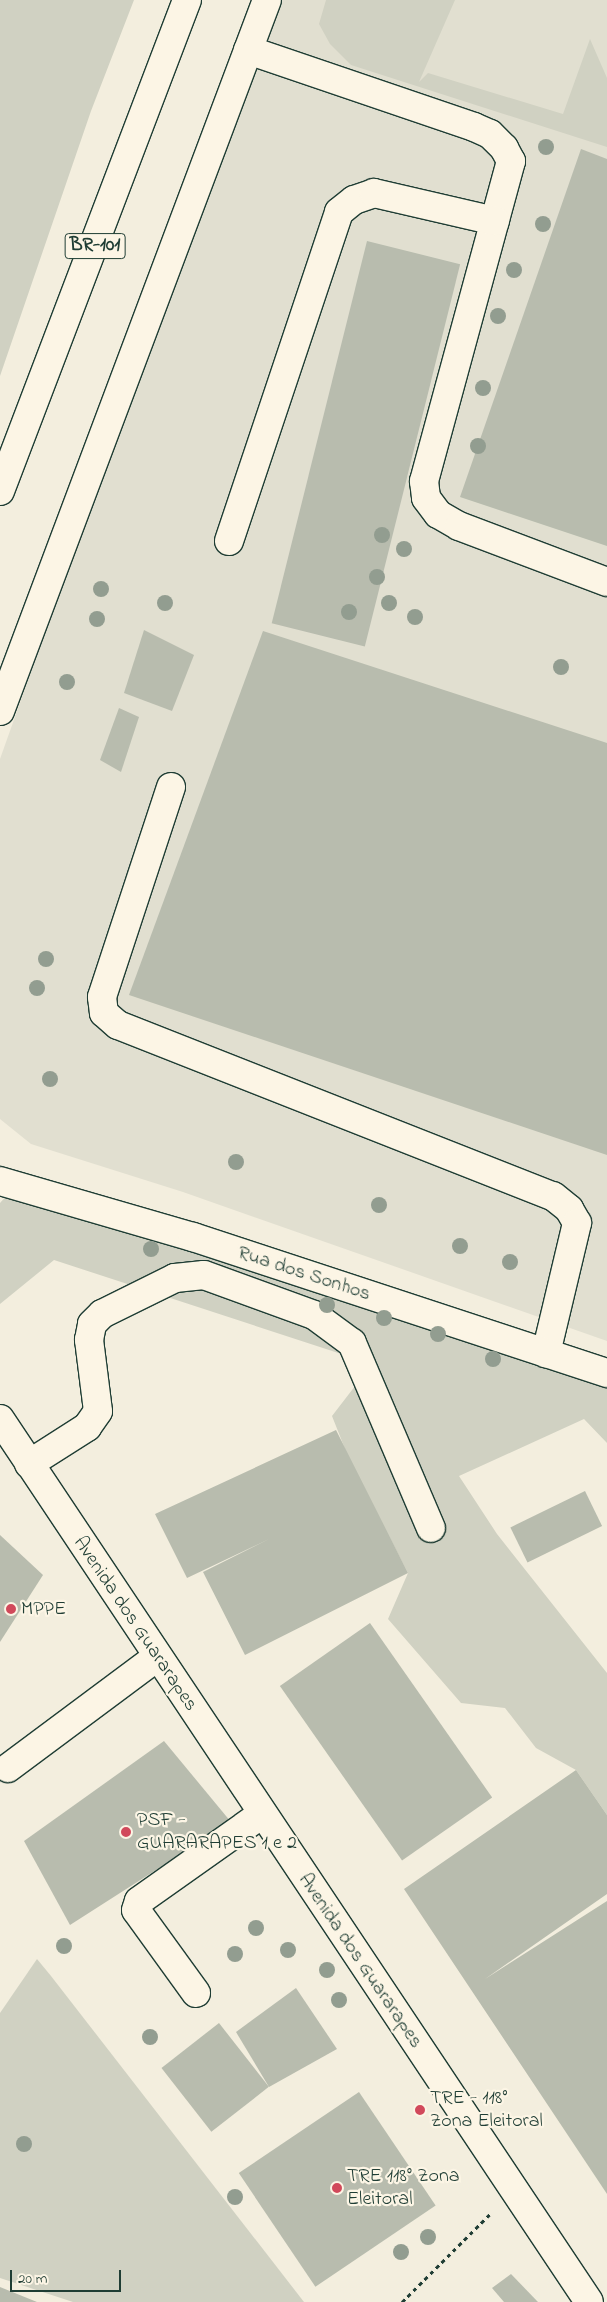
<!DOCTYPE html>
<html>
<head>
<meta charset="utf-8">
<style>
  body { margin:0 }
  #map { position:relative; width:607px; height:2302px; overflow:hidden; background:#f3eede; font-family:"Indie Flower",sans-serif }
  div>[style] { position:absolute }
  [style*='--x'] { left:calc(var(--x)*1px); top:calc(var(--y)*1px); width:calc(var(--w)*1px); rotate:calc(var(--a)*1deg) }
  .built>* { inset:0; background:#e1dfd0 }
  .green>* { inset:0; background:#d0d1c2 }
  .building>* { inset:0; background:#b8bcae; transform-origin:0 0 }
  .path>* { height:3px; margin-top:-1.5px; transform-origin:0; background:repeating-linear-gradient(90deg,#1f3d34 0 4px,transparent 0 8px) }
  .roads { filter:drop-shadow(1px 0 #1f3d34) drop-shadow(-1px 0 #1f3d34) drop-shadow(0 1px #1f3d34) drop-shadow(0 -1px #1f3d34) }
  .minor>* { height:28px; margin:-14px; padding:0 14px; transform-origin:14px; border-radius:14px; background:#fcf5e5 }
  .major>* { height:28px; margin:-14px; padding:0 14px; transform-origin:14px; border-radius:14px; background:#fcf5e5 }
  .highway>* { height:28px; margin:-14px; padding:0 14px; transform-origin:14px; border-radius:14px; background:#fcf5e5 }
  .trees>* { width:16px; height:16px; margin:-8px; border-radius:50%; background:#929d90 }
  .dots>* { width:14px; height:14px; translate:-50% -50%; box-sizing:border-box; border:2px solid #fcf5e5; border-radius:50% }
  span { translate:-50% -50%; white-space:nowrap; text-align:center; line-height:1.15; -webkit-text-stroke:4.5px #fcf5e5; paint-order:stroke }
  .shield-label span { padding:1px 4px; background:#fcf5e5; border:1px solid; border-radius:4px; -webkit-text-stroke-width:0 }
  .shield-label { font-size:19px; color:#1f3d34; font-weight:700 }
  .street-label { font-size:20px; color:#1f3d34 }
  .poi-label { font-size:20px; color:#1f3d34 }
  .left { translate:0 -50%; text-align:left }
  .scale { position:absolute; left:10px; top:2270px; width:111px; height:22px; box-sizing:border-box; border:2px solid #1f3d34; border-top:0; padding-left:6px; font-size:15px; line-height:18px; white-space:nowrap; color:#1f3d34; -webkit-text-stroke:4px #fcf5e5; paint-order:stroke }
</style>
</head>
<body>
<div id="map">
  <div class="built">
    <div style="clip-path:polygon(282px 0,607px 0,607px 1341px,183px 1192px,31px 1144px,0 1119px,0 759px,95px 492px)"></div>
  </div>
  <div class="green">
    <div style="clip-path:polygon(0 0,134px 0,91px 111px,0 376px)"></div>
    <div style="clip-path:polygon(326px 0,455px 0,419px 82px,428px 73px,563px 114px,590px 39px,607px 78px,607px 147px,351px 65px,330px 44px,319px 24px)"></div>
    <div style="clip-path:polygon(9px 1193px,607px 1366px,607px 1443px,584px 1419px,459px 1476px,497px 1534px,607px 1673px,607px 1815px,576px 1770px,536px 1748px,505px 1708px,461px 1703px,388px 1619px,408px 1573px,349px 1459px,332px 1416px,372px 1364px,54px 1260px,0 1304px,0 1203px)"></div>
    <div style="clip-path:polygon(37px 1959px,51px 1976px,304px 2302px,73px 2302px,0 2278px,0 2013px)"></div>
  </div>
  <div class="building">
    <div style="clip-path:polygon(581px 149px,607px 159px,607px 546px,460px 497px)"></div>
    <div style="left:367px;top:241px;width:96px;height:394px;rotate:14deg"></div>
    <div style="clip-path:polygon(144px 630px,194px 655px,172px 711px,124px 693px)"></div>
    <div style="clip-path:polygon(263px 631px,607px 743px,607px 1155px,129px 995px)"></div>
    <div style="clip-path:polygon(119px 708px,139px 717px,121px 772px,100px 760px)"></div>
    <div style="clip-path:polygon(336px 1430px,408px 1573px,245px 1655px,203px 1572px,269px 1539px,187px 1578px,155px 1514px)"></div>
    <div style="left:585px;top:1491px;width:39px;height:83px;rotate:64deg"></div>
    <div style="clip-path:polygon(0 1535px,43px 1575px,0 1642px)"></div>
    <div style="left:370px;top:1623px;width:213px;height:110px;rotate:55deg"></div>
    <div style="clip-path:polygon(164px 1741px,231px 1822px,70px 1925px,24px 1841px)"></div>
    <div style="clip-path:polygon(576px 1770px,607px 1815px,607px 1894px,485px 1979px,607px 1901px,607px 2194px,404px 1889px)"></div>
    <div style="clip-path:polygon(296px 1988px,337px 2049px,269px 2087px,236px 2032px)"></div>
    <div style="left:219px;top:2023px;width:81px;height:73px;rotate:52deg"></div>
    <div style="left:359px;top:2092px;width:137px;height:145px;rotate:56deg"></div>
    <div style="clip-path:polygon(511px 2274px,538px 2302px,504px 2302px,492px 2288px)"></div>
    <div style="clip-path:polygon(0 2287px,37px 2302px,0 2302px)"></div>
  </div>
  <div class="path">
    <div style="--x:402;--y:2302;--w:124;--a:-45"></div>
  </div>
  <div class="roads">
    <div class="minor">
      <div style="--x:248;--y:50;--w:239;--a:18.8"></div>
      <div style="--x:474;--y:127;--w:17;--a:24"></div>
      <div style="--x:490;--y:134;--w:20;--a:45"></div>
      <div style="--x:504;--y:148;--w:15;--a:62"></div>
      <div style="--x:511;--y:161;--w:332;--a:105.2"></div>
      <div style="--x:424;--y:481;--w:17;--a:83"></div>
      <div style="--x:426;--y:498;--w:20;--a:53"></div>
      <div style="--x:438;--y:514;--w:24;--a:30"></div>
      <div style="--x:459;--y:526;--w:158;--a:20.7"></div>
      <div style="--x:229;--y:541;--w:347;--a:-71.5"></div>
      <div style="--x:339;--y:212;--w:19;--a:-39"></div>
      <div style="--x:354;--y:200;--w:21;--a:-19"></div>
      <div style="--x:374;--y:193;--w:124;--a:13"></div>
      <div style="--x:171;--y:787;--w:221;--a:108.2"></div>
      <div style="--x:102;--y:997;--w:16;--a:83"></div>
      <div style="--x:104;--y:1013;--w:18;--a:41"></div>
      <div style="--x:118;--y:1025;--w:467;--a:21.5"></div>
      <div style="--x:553;--y:1196;--w:21;--a:39"></div>
      <div style="--x:569;--y:1209;--w:16;--a:60"></div>
      <div style="--x:577;--y:1223;--w:134;--a:103.4"></div>
      <div style="--x:29;--y:1464;--w:69;--a:-32.5"></div>
      <div style="--x:87;--y:1427;--w:19;--a:-55"></div>
      <div style="--x:98;--y:1411;--w:72;--a:-97.2"></div>
      <div style="--x:89;--y:1340;--w:16;--a:-79"></div>
      <div style="--x:92;--y:1324;--w:14;--a:-45"></div>
      <div style="--x:102;--y:1314;--w:81;--a:-26.3"></div>
      <div style="--x:175;--y:1278;--w:29;--a:-6"></div>
      <div style="--x:204;--y:1275;--w:117;--a:20"></div>
      <div style="--x:314;--y:1315;--w:47;--a:36.4"></div>
      <div style="--x:352;--y:1343;--w:201;--a:66.9"></div>
      <div style="--x:8;--y:1768;--w:186;--a:-36.7"></div>
      <div style="--x:196;--y:1993;--w:102;--a:-125.9"></div>
      <div style="--x:136;--y:1910;--w:9;--a:-72"></div>
      <div style="--x:139;--y:1901;--w:151;--a:-35.3"></div>
    </div>
    <div class="major">
      <div style="--x:0;--y:711;--w:759;--a:-69.42"></div>
      <div style="--x:0;--y:1181;--w:201;--a:16.2"></div>
      <div style="--x:193;--y:1237;--w:436;--a:18.2"></div>
      <div style="--x:0;--y:1419;--w:1061;--a:56.29"></div>
    </div>
    <div class="highway">
      <div style="--x:0;--y:491;--w:525;--a:-69.15"></div>
    </div>
  </div>
  <div class="trees">
    <div style="left:546px;top:147px"></div>
    <div style="left:543px;top:224px"></div>
    <div style="left:514px;top:270px"></div>
    <div style="left:498px;top:316px"></div>
    <div style="left:483px;top:388px"></div>
    <div style="left:478px;top:446px"></div>
    <div style="left:382px;top:535px"></div>
    <div style="left:404px;top:549px"></div>
    <div style="left:377px;top:577px"></div>
    <div style="left:101px;top:589px"></div>
    <div style="left:165px;top:603px"></div>
    <div style="left:389px;top:603px"></div>
    <div style="left:349px;top:612px"></div>
    <div style="left:415px;top:617px"></div>
    <div style="left:97px;top:619px"></div>
    <div style="left:561px;top:667px"></div>
    <div style="left:67px;top:682px"></div>
    <div style="left:46px;top:959px"></div>
    <div style="left:37px;top:988px"></div>
    <div style="left:50px;top:1079px"></div>
    <div style="left:236px;top:1162px"></div>
    <div style="left:379px;top:1205px"></div>
    <div style="left:460px;top:1246px"></div>
    <div style="left:151px;top:1249px"></div>
    <div style="left:510px;top:1262px"></div>
    <div style="left:327px;top:1305px"></div>
    <div style="left:384px;top:1318px"></div>
    <div style="left:438px;top:1334px"></div>
    <div style="left:493px;top:1359px"></div>
    <div style="left:256px;top:1928px"></div>
    <div style="left:64px;top:1946px"></div>
    <div style="left:288px;top:1950px"></div>
    <div style="left:235px;top:1954px"></div>
    <div style="left:327px;top:1970px"></div>
    <div style="left:339px;top:2000px"></div>
    <div style="left:150px;top:2037px"></div>
    <div style="left:24px;top:2144px"></div>
    <div style="left:235px;top:2197px"></div>
    <div style="left:428px;top:2237px"></div>
    <div style="left:401px;top:2252px"></div>
  </div>
  <div class="dots">
    <div style="left:11px;top:1609px;background:#d1495b"></div>
    <div style="left:126px;top:1832px;background:#d1495b"></div>
    <div style="left:420px;top:2110px;background:#d1495b"></div>
    <div style="left:337px;top:2188px;background:#d1495b"></div>
  </div>
  <div class="shield-label">
    <span style="left:95px;top:246px">BR-101</span>
  </div>
  <div class="street-label">
    <span style="left:304px;top:1274px;rotate:18deg">Rua dos Sonhos</span>
    <span style="left:135px;top:1624px;rotate:56deg">Avenida dos Guararapes</span>
    <span style="left:360px;top:1961px;rotate:56deg">Avenida dos Guararapes</span>
  </div>
  <div class="poi-label">
    <span class="left" style="left:21px;top:1609px">MPPE</span>
    <span class="left" style="left:137px;top:1832px">PSF -<br>GUARARAPES 1 e 2</span>
    <span class="left" style="left:430px;top:2110px">TRE - 118°<br>Zona Eleitoral</span>
    <span class="left" style="left:347px;top:2188px">TRE 118° Zona<br>Eleitoral</span>
  </div>
  <div class="scale">20 m</div>
</div>
</body>
</html>
